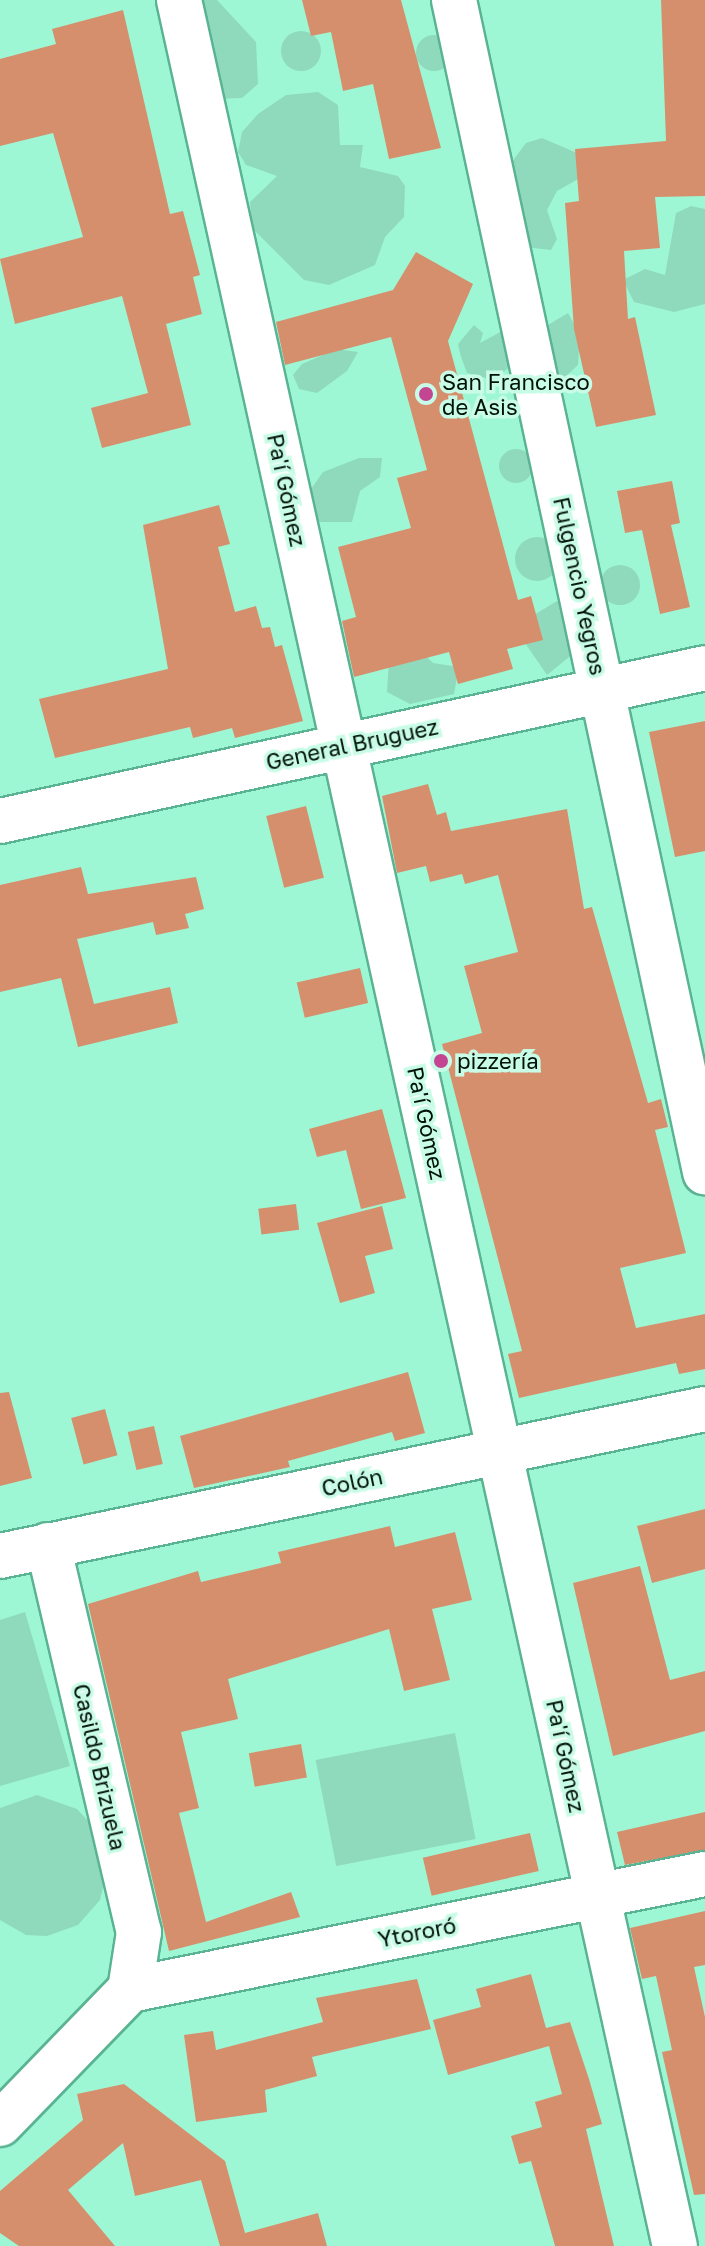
<!DOCTYPE html>
<html>
<head>
<meta charset="utf-8">
<style>
  body { margin:0 }
  #map { position:relative; width:705px; height:2246px; overflow:hidden; background:#9ef7d4; font-family:"Golos Text",sans-serif }
  div>[style] { position:absolute }
  [style*='--x'] { left:calc(var(--x)*1px); top:calc(var(--y)*1px); width:calc(var(--w)*1px); rotate:calc(var(--a)*1deg) }
  .green>* { inset:0; background:#8fdabc; transform-origin:0 0 }
  .round { border-radius:50% }
  .building>* { inset:0; background:#d68f6c; transform-origin:0 0 }
  .roads { filter:drop-shadow(2px 0 #5ab392) drop-shadow(-2px 0 #5ab392) drop-shadow(0 2px #5ab392) drop-shadow(0 -2px #5ab392) }
  .minor>* { height:44px; margin:-22px; padding:0 22px; transform-origin:22px; border-radius:22px; background:#fff }
  .dots>* { width:22px; height:22px; translate:-50% -50%; box-sizing:border-box; border:4px solid #c9fce7; border-radius:50% }
  span { translate:-50% -50%; white-space:nowrap; text-align:center; line-height:1.15; -webkit-text-stroke:7px #c9fce7; paint-order:stroke }
  .poi-label { font-size:22px; color:#001108 }
  .left { translate:0 -50%; text-align:left }
  .street-label { font-size:22px; color:#001108 }
</style>
</head>
<body>
<div id="map">
  <div class="green">
    <div style="clip-path:polygon(193px 0,217px 0,256px 42px,258px 84px,242px 98px,215px 99px)"></div>
    <div class="round" style="left:281px;top:31px;width:40px;height:40px"></div>
    <div class="round" style="left:416px;top:35px;width:36px;height:36px"></div>
    <div style="clip-path:polygon(318px 92px,338px 105px,340px 145px,363px 145px,360px 167px,398px 176px,405px 186px,404px 217px,385px 237px,375px 265px,329px 285px,304px 280px,252px 228px,250px 202px,277px 176px,246px 165px,238px 152px,242px 132px,258px 114px,286px 95px)"></div>
    <div style="clip-path:polygon(542px 138px,577px 153px,580px 178px,557px 191px,547px 210px,557px 239px,551px 250px,525px 247px,508px 167px,526px 143px)"></div>
    <div style="clip-path:polygon(691px 206px,705px 209px,705px 304px,674px 312px,634px 302px,623px 280px,645px 269px,665px 275px,676px 213px)"></div>
    <div style="clip-path:polygon(568px 313px,580px 335px,578px 365px,562px 380px,549px 371px,543px 328px)"></div>
    <div style="clip-path:polygon(474px 325px,483px 333px,480px 343px,504px 330px,515px 363px,493px 380px,467px 373px,461px 357px,458px 344px)"></div>
    <div style="clip-path:polygon(337px 349px,358px 352px,347px 371px,317px 393px,299px 389px,293px 375px,302px 364px)"></div>
    <div class="round" style="left:499px;top:449px;width:34px;height:34px"></div>
    <div style="clip-path:polygon(359px 458px,382px 458px,380px 477px,360px 491px,352px 522px,319px 522px,306px 496px,323px 472px)"></div>
    <div class="round" style="left:515px;top:537px;width:44px;height:44px"></div>
    <div class="round" style="left:600px;top:565px;width:40px;height:40px"></div>
    <div style="clip-path:polygon(557px 601px,571px 605px,574px 653px,547px 675px,525px 643px,529px 618px)"></div>
    <div style="clip-path:polygon(423px 653px,433px 663px,459px 667px,454px 694px,410px 704px,387px 692px,389px 659px)"></div>
    <div style="clip-path:polygon(25px 1612px,70px 1766px,0 1786px,0 1620px)"></div>
    <div style="left:455px;top:1733px;width:108px;height:142px;rotate:79deg"></div>
    <div style="clip-path:polygon(37px 1795px,77px 1809px,92px 1825px,106px 1874px,100px 1900px,78px 1925px,47px 1936px,26px 1935px,0 1920px,0 1808px)"></div>
  </div>
  <div class="building">
    <div style="clip-path:polygon(302px 0,401px 0,441px 148px,389px 159px,373px 84px,343px 91px,331px 32px,311px 36px)"></div>
    <div style="clip-path:polygon(661px 0,705px 0,705px 196px,655px 197px,660px 248px,624px 251px,628px 319px,635px 317px,656px 415px,596px 427px,574px 329px,565px 203px,579px 201px,575px 149px,666px 141px)"></div>
    <div style="clip-path:polygon(123px 10px,170px 214px,183px 211px,200px 275px,193px 277px,202px 314px,166px 324px,191px 425px,102px 448px,91px 408px,148px 393px,122px 296px,15px 324px,0 259px,83px 237px,53px 133px,0 146px,0 59px,56px 44px,52px 29px)"></div>
    <div style="clip-path:polygon(416px 252px,473px 284px,448px 341px,518px 600px,531px 596px,543px 640px,507px 649px,513px 669px,458px 684px,449px 652px,354px 677px,342px 621px,356px 617px,338px 547px,411px 528px,397px 478px,427px 470px,391px 337px,285px 365px,276px 322px,393px 290px)"></div>
    <div style="clip-path:polygon(672px 481px,680px 523px,671px 525px,690px 607px,660px 614px,642px 530px,625px 533px,617px 491px)"></div>
    <div style="clip-path:polygon(219px 505px,230px 544px,218px 547px,235px 612px,256px 606px,262px 628px,270px 627px,275px 647px,282px 645px,303px 721px,235px 738px,232px 728px,193px 738px,190px 727px,55px 758px,39px 699px,168px 669px,143px 525px)"></div>
    <div style="clip-path:polygon(705px 721px,705px 851px,675px 857px,649px 732px)"></div>
    <div style="clip-path:polygon(428px 784px,437px 815px,446px 812px,451px 831px,567px 809px,584px 909px,592px 907px,648px 1103px,661px 1099px,668px 1127px,655px 1130px,686px 1253px,620px 1268px,636px 1328px,705px 1314px,705px 1369px,679px 1374px,676px 1363px,519px 1398px,508px 1354px,522px 1351px,442px 1044px,482px 1033px,464px 966px,518px 952px,498px 875px,465px 884px,462px 874px,430px 882px,426px 866px,397px 873px,382px 796px)"></div>
    <div style="left:306px;top:806px;width:74px;height:41px;rotate:76deg"></div>
    <div style="clip-path:polygon(81px 867px,88px 894px,196px 877px,204px 909px,185px 914px,189px 928px,156px 935px,153px 922px,77px 939px,94px 1004px,170px 987px,178px 1023px,78px 1047px,61px 978px,0 992px,0 885px)"></div>
    <div style="left:360px;top:968px;width:36px;height:65px;rotate:77deg"></div>
    <div style="clip-path:polygon(382px 1109px,406px 1198px,361px 1209px,346px 1150px,317px 1157px,309px 1129px)"></div>
    <div style="left:296px;top:1204px;width:26px;height:38px;rotate:83deg"></div>
    <div style="clip-path:polygon(382px 1206px,393px 1249px,365px 1256px,375px 1293px,340px 1303px,317px 1223px)"></div>
    <div style="clip-path:polygon(408px 1372px,425px 1433px,395px 1441px,392px 1432px,288px 1461px,290px 1467px,194px 1488px,180px 1436px)"></div>
    <div style="clip-path:polygon(9px 1392px,32px 1478px,0 1486px,0 1393px)"></div>
    <div style="left:105px;top:1409px;width:48px;height:35px;rotate:75deg"></div>
    <div style="left:154px;top:1426px;width:39px;height:27px;rotate:77deg"></div>
    <div style="clip-path:polygon(705px 1509px,705px 1569px,652px 1583px,637px 1526px)"></div>
    <div style="clip-path:polygon(390px 1526px,395px 1547px,455px 1532px,472px 1600px,432px 1609px,450px 1680px,404px 1691px,389px 1629px,228px 1679px,238px 1719px,181px 1732px,199px 1808px,179px 1813px,206px 1922px,291px 1892px,300px 1917px,169px 1951px,88px 1604px,198px 1571px,201px 1582px,281px 1563px,278px 1552px)"></div>
    <div style="clip-path:polygon(640px 1566px,670px 1680px,705px 1671px,705px 1731px,613px 1756px,573px 1583px)"></div>
    <div style="left:301px;top:1744px;width:34px;height:53px;rotate:80deg"></div>
    <div style="clip-path:polygon(705px 1812px,705px 1850px,625px 1865px,617px 1832px)"></div>
    <div style="left:530px;top:1833px;width:39px;height:110px;rotate:77deg"></div>
    <div style="clip-path:polygon(705px 1911px,705px 1965px,694px 1967px,705px 2017px,705px 2194px,694px 2195px,662px 2052px,672px 2050px,656px 1976px,642px 1979px,630px 1928px)"></div>
    <div style="clip-path:polygon(531px 1974px,546px 2028px,570px 2022px,589px 2079px,602px 2124px,586px 2129px,614px 2246px,555px 2246px,531px 2161px,519px 2164px,511px 2136px,542px 2127px,535px 2102px,562px 2094px,549px 2046px,448px 2075px,433px 2020px,481px 2007px,476px 1989px)"></div>
    <div style="clip-path:polygon(417px 1979px,431px 2029px,312px 2057px,317px 2076px,265px 2090px,267px 2112px,196px 2122px,184px 2035px,213px 2031px,216px 2050px,323px 2022px,316px 1998px)"></div>
    <div style="clip-path:polygon(124px 2084px,225px 2161px,245px 2233px,318px 2213px,327px 2246px,220px 2246px,201px 2180px,135px 2196px,123px 2143px,68px 2190px,115px 2246px,19px 2246px,0 2233px,0 2191px,83px 2120px,77px 2094px)"></div>
  </div>
  <div class="roads">
    <div class="minor">
      <div style="--x:179;--y:0;--w:2300;--a:77.55"></div>
      <div style="--x:454;--y:0;--w:1199;--a:77.91"></div>
      <div style="--x:0;--y:821;--w:721;--a:-12.24"></div>
      <div style="--x:48;--y:1545;--w:398;--a:76.8"></div>
      <div style="--x:139;--y:1932;--w:59;--a:98.8"></div>
      <div style="--x:0;--y:1556;--w:720;--a:-11.78"></div>
      <div style="--x:130;--y:1990;--w:587;--a:-11.41"></div>
      <div style="--x:0;--y:2124;--w:187;--a:-45.9"></div>
    </div>
  </div>
  <div class="dots">
    <div style="left:426px;top:394px;background:#c44591"></div>
    <div style="left:441px;top:1061px;background:#c44591"></div>
  </div>
  <div class="poi-label">
    <span class="left" style="left:442px;top:394px">San Francisco<br>de Asis</span>
    <span class="left" style="left:457px;top:1061px">pizzería</span>
  </div>
  <div class="street-label">
    <span style="left:287px;top:490px;rotate:78deg">Pa'í Gómez</span>
    <span style="left:580px;top:586px;rotate:78deg">Fulgencio Yegros</span>
    <span style="left:352px;top:744px;rotate:-12deg">General Bruguez</span>
    <span style="left:427px;top:1123px;rotate:78deg">Pa'í Gómez</span>
    <span style="left:352px;top:1482px;rotate:-12deg">Colón</span>
    <span style="left:566px;top:1756px;rotate:78deg">Pa'í Gómez</span>
    <span style="left:100px;top:1767px;rotate:77deg">Casildo Brizuela</span>
    <span style="left:417px;top:1932px;rotate:-11deg">Ytororó</span>
  </div>
</div>
</body>
</html>
